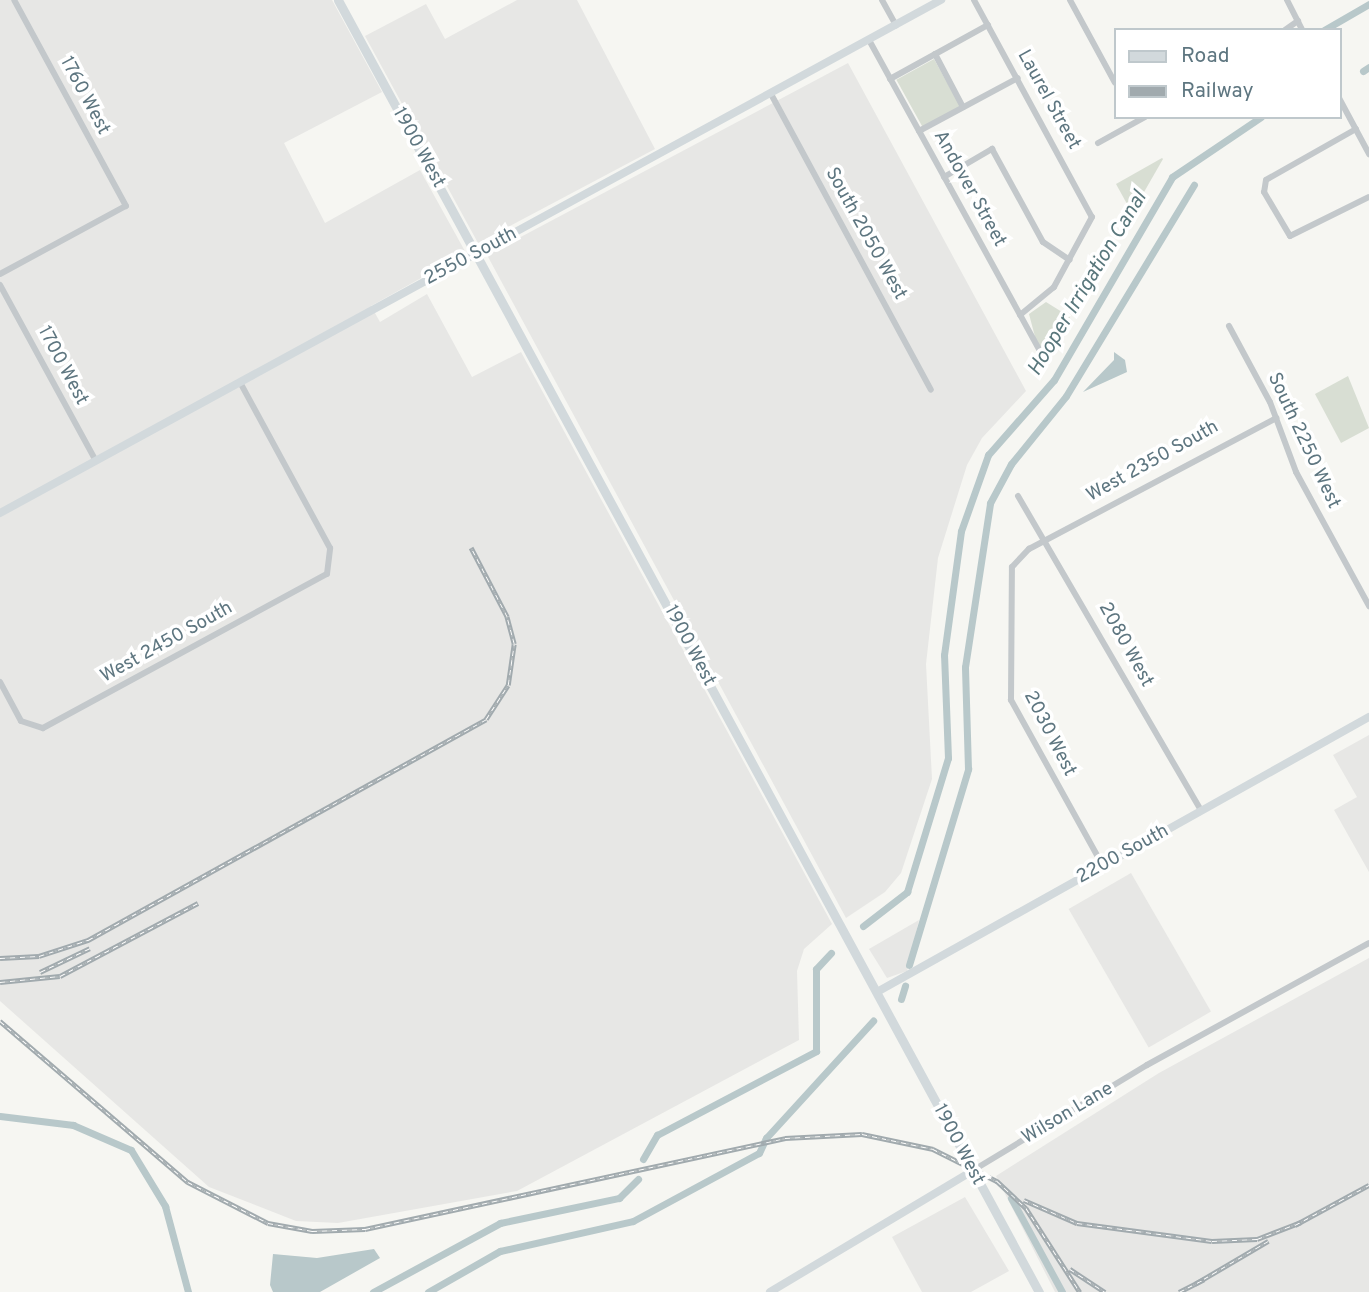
<!DOCTYPE html>
<html>
<head>
<meta charset="utf-8">
<style>
  body { margin:0 }
  #map { position:relative; width:1369px; height:1292px; overflow:hidden; background:#f6f6f2; font-family:Overpass,sans-serif }
  div>[style] { position:absolute }
  [style*='--x'] { left:calc(var(--x)*1px); top:calc(var(--y)*1px); width:calc(var(--w)*1px); rotate:calc(var(--a)*1deg) }
  .built>* { inset:0; background:#e7e7e5; transform-origin:0 0 }
  .green>* { inset:0; background:#d8ded3; transform-origin:0 0 }
  .water>* { inset:0; background:#b8c8ca }
  .canal>* { height:7px; margin:-3.5px; padding:0 3.5px; transform-origin:3.5px; border-radius:3.5px; background:#b8c8ca }
  .street>* { height:6px; margin:-3px; padding:0 3px; transform-origin:3px; border-radius:3px; background:#c3c8cb }
  .secondary>* { height:8px; margin:-4px; padding:0 4px; transform-origin:4px; border-radius:4px; background:#d2d9dc }
  .primary>* { height:9px; margin:-4.5px; padding:0 4.5px; transform-origin:4.5px; border-radius:4.5px; background:#d2d9dc }
  .rail>* { height:4.5px; margin-top:-2.25px; transform-origin:0; background:repeating-linear-gradient(90deg,#fff 0 5px,#a1aaae 0 10px); box-sizing:border-box; border-block:2px solid #a1aaae }
  span { translate:-50% -50%; white-space:nowrap; text-align:center; line-height:1.15; -webkit-text-stroke:7px #fff; paint-order:stroke }
  .street-label { font-size:19px; color:#5e7680 }
  .water-label { font-size:21px; color:#59777c; font-style:italic }
  .legend { position:absolute; left:1114px; top:28px; width:228px; height:91px; box-sizing:border-box; background:#fff; border:2px solid #bfc8cc; margin:0; padding:9px 12px; list-style:none; font-size:21px; color:#5e7680 }
  .legend li { display:flex; align-items:center; gap:14px; height:35px }
  .legend b { width:35px; border:2px solid #bfc8cc }
</style>
</head>
<body>
<div id="map">
  <div class="built">
    <div style="clip-path:polygon(0 0,332px 0,382px 92px,284px 143px,325px 223px,420px 170px,466px 253px,371px 306px,380px 322px,427px 294px,472px 377px,521px 352px,832px 924px,804px 949px,797px 971px,799px 1040px,517px 1191px,338px 1223px,296px 1221px,209px 1187px,0 1001px)"></div>
    <div style="clip-path:polygon(517px 0,577px 0,655px 149px,478px 243px,365px 36px,426px 4px,445px 39px)"></div>
    <div style="clip-path:polygon(848px 63px,1026px 391px,982px 438px,967px 465px,938px 558px,926px 664px,932px 779px,901px 873px,885px 892px,846px 918px,487px 255px)"></div>
    <div style="clip-path:polygon(1369px 735px,1369px 872px,1334px 810px,1357px 797px,1333px 755px)"></div>
    <div style="left:1131px;top:873px;width:160px;height:72px;rotate:60deg"></div>
    <div style="clip-path:polygon(919px 920px,907px 971px,887px 978px,869px 949px)"></div>
    <div style="clip-path:polygon(1369px 958px,1369px 1292px,1055px 1292px,996px 1176px,1159px 1073px)"></div>
    <div style="clip-path:polygon(965px 1197px,1009px 1271px,971px 1292px,922px 1292px,892px 1237px)"></div>
  </div>
  <div class="green">
    <div style="left:934px;top:59px;width:54px;height:43px;rotate:61deg"></div>
    <div style="clip-path:polygon(1162px 158px,1163px 159px,1132px 213px,1116px 184px)"></div>
    <div style="clip-path:polygon(1046px 302px,1070px 317px,1042px 363px,1029px 314px)"></div>
    <div style="clip-path:polygon(1348px 376px,1369px 428px,1341px 443px,1315px 394px)"></div>
  </div>
  <div class="water">
    <div style="clip-path:polygon(1114px 352px,1125px 360px,1127px 372px,1083px 392px,1114px 360px)"></div>
    <div style="clip-path:polygon(374px 1249px,380px 1258px,320px 1292px,273px 1292px,270px 1285px,273px 1254px,317px 1258px)"></div>
  </div>
  <div class="canal">
    <div style="--x:1324;--y:30;--w:52;--a:-30"></div>
    <div style="--x:1363;--y:71;--w:7;--a:-34"></div>
    <div style="--x:863;--y:926;--w:56;--a:-37.7"></div>
    <div style="--x:907;--y:892;--w:140;--a:-73"></div>
    <div style="--x:948;--y:758;--w:103;--a:-92.2"></div>
    <div style="--x:944;--y:655;--w:125;--a:-82.2"></div>
    <div style="--x:961;--y:531;--w:81;--a:-70.4"></div>
    <div style="--x:988;--y:455;--w:100;--a:-48.7"></div>
    <div style="--x:1054;--y:380;--w:235;--a:-59.8"></div>
    <div style="--x:1172;--y:177;--w:107;--a:-34"></div>
    <div style="--x:909;--y:965;--w:205;--a:-73.2"></div>
    <div style="--x:968;--y:769;--w:102;--a:-91.7"></div>
    <div style="--x:965;--y:667;--w:166;--a:-81.3"></div>
    <div style="--x:990;--y:503;--w:44;--a:-61.7"></div>
    <div style="--x:1011;--y:464;--w:87;--a:-51"></div>
    <div style="--x:1066;--y:396;--w:247;--a:-58.8"></div>
    <div style="--x:901;--y:999;--w:14;--a:-73"></div>
    <div style="--x:0;--y:1116;--w:74;--a:7"></div>
    <div style="--x:73;--y:1125;--w:63;--a:23.3"></div>
    <div style="--x:131;--y:1150;--w:66;--a:58.7"></div>
    <div style="--x:165;--y:1206;--w:89;--a:75"></div>
    <div style="--x:643;--y:1159;--w:28;--a:-60"></div>
    <div style="--x:657;--y:1135;--w:180;--a:-27.8"></div>
    <div style="--x:816;--y:1051;--w:82;--a:-90"></div>
    <div style="--x:816;--y:969;--w:22;--a:-47"></div>
    <div style="--x:1011;--y:1198;--w:107;--a:61.5"></div>
    <div style="--x:373;--y:1292;--w:145;--a:-28.5"></div>
    <div style="--x:500;--y:1223;--w:122;--a:-11.9"></div>
    <div style="--x:619;--y:1198;--w:27;--a:-45"></div>
    <div style="--x:428;--y:1292;--w:83;--a:-29.7"></div>
    <div style="--x:500;--y:1251;--w:136;--a:-12.7"></div>
    <div style="--x:633;--y:1221;--w:143;--a:-28.4"></div>
    <div style="--x:759;--y:1153;--w:17;--a:-65"></div>
    <div style="--x:766;--y:1138;--w:159;--a:-47.6"></div>
  </div>
  <div class="street">
    <div style="--x:882;--y:0;--w:29;--a:61"></div>
    <div style="--x:974;--y:0;--w:247;--a:61.5"></div>
    <div style="--x:1092;--y:217;--w:80;--a:118.5"></div>
    <div style="--x:1054;--y:287;--w:44;--a:140.5"></div>
    <div style="--x:1070;--y:0;--w:94;--a:61.5"></div>
    <div style="--x:1287;--y:0;--w:34;--a:63"></div>
    <div style="--x:1285;--y:30;--w:16;--a:-35"></div>
    <div style="--x:869;--y:40;--w:357;--a:61.2"></div>
    <div style="--x:935;--y:54;--w:60;--a:62.2"></div>
    <div style="--x:890;--y:79;--w:112;--a:-28.9"></div>
    <div style="--x:771;--y:94;--w:336;--a:61.6"></div>
    <div style="--x:1339;--y:98;--w:64;--a:61.8"></div>
    <div style="--x:1356;--y:129;--w:103;--a:150.5"></div>
    <div style="--x:1266;--y:180;--w:12;--a:99"></div>
    <div style="--x:1264;--y:192;--w:51;--a:59.4"></div>
    <div style="--x:1290;--y:236;--w:88;--a:-26.3"></div>
    <div style="--x:919;--y:131;--w:112;--a:-28.2"></div>
    <div style="--x:1098;--y:143;--w:54;--a:-29"></div>
    <div style="--x:944;--y:177;--w:56;--a:-30.3"></div>
    <div style="--x:992;--y:149;--w:106;--a:61.3"></div>
    <div style="--x:1043;--y:242;--w:32;--a:34"></div>
    <div style="--x:0;--y:274;--w:143;--a:-28.4"></div>
    <div style="--x:126;--y:206;--w:234;--a:-118.5"></div>
    <div style="--x:0;--y:285;--w:200;--a:61.4"></div>
    <div style="--x:1229;--y:326;--w:86;--a:61.7"></div>
    <div style="--x:1270;--y:402;--w:75;--a:69.6"></div>
    <div style="--x:1296;--y:472;--w:153;--a:61.4"></div>
    <div style="--x:1018;--y:496;--w:364;--a:59.8"></div>
    <div style="--x:0;--y:682;--w:44;--a:61.7"></div>
    <div style="--x:21;--y:721;--w:23;--a:18"></div>
    <div style="--x:43;--y:728;--w:323;--a:-28.5"></div>
    <div style="--x:327;--y:574;--w:26;--a:-83"></div>
    <div style="--x:330;--y:548;--w:189;--a:-118.5"></div>
    <div style="--x:1103;--y:866;--w:190;--a:-119"></div>
    <div style="--x:1011;--y:700;--w:133;--a:-89.6"></div>
    <div style="--x:1012;--y:567;--w:25;--a:-47"></div>
    <div style="--x:1029;--y:549;--w:280;--a:-27.9"></div>
    <div style="--x:972;--y:1171;--w:205;--a:-31.2"></div>
    <div style="--x:1147;--y:1065;--w:253;--a:-28.8"></div>
  </div>
  <div class="secondary">
    <div style="--x:0;--y:513;--w:1072;--a:-28.6"></div>
    <div style="--x:877;--y:992;--w:564;--a:-29.2"></div>
    <div style="--x:770;--y:1292;--w:235;--a:-30.9"></div>
  </div>
  <div class="primary">
    <div style="--x:338;--y:0;--w:1470;--a:61.52"></div>
  </div>
  <div class="rail">
    <div style="--x:0;--y:958;--w:39;--a:-3"></div>
    <div style="--x:39;--y:956;--w:52;--a:-18.1"></div>
    <div style="--x:88;--y:940;--w:455;--a:-29"></div>
    <div style="--x:486;--y:719;--w:40;--a:-57.1"></div>
    <div style="--x:508;--y:685;--w:41;--a:-81.7"></div>
    <div style="--x:514;--y:644;--w:28;--a:-105"></div>
    <div style="--x:507;--y:617;--w:78;--a:-117.6"></div>
    <div style="--x:40;--y:972;--w:55;--a:-25.6"></div>
    <div style="--x:0;--y:982;--w:60;--a:-5.7"></div>
    <div style="--x:60;--y:976;--w:156;--a:-27.9"></div>
    <div style="--x:0;--y:1021;--w:248;--a:40.6"></div>
    <div style="--x:188;--y:1182;--w:90;--a:27.1"></div>
    <div style="--x:268;--y:1223;--w:45;--a:10.3"></div>
    <div style="--x:312;--y:1231;--w:53;--a:-2.2"></div>
    <div style="--x:365;--y:1229;--w:430;--a:-12.2"></div>
    <div style="--x:785;--y:1138;--w:77;--a:-3"></div>
    <div style="--x:862;--y:1134;--w:73;--a:11.9"></div>
    <div style="--x:933;--y:1149;--w:72;--a:26.6"></div>
    <div style="--x:997;--y:1181;--w:40;--a:43"></div>
    <div style="--x:1026;--y:1208;--w:100;--a:57.3"></div>
    <div style="--x:1024;--y:1200;--w:58;--a:23.5"></div>
    <div style="--x:1077;--y:1223;--w:136;--a:7.6"></div>
    <div style="--x:1212;--y:1241;--w:45;--a:-2.5"></div>
    <div style="--x:1257;--y:1239;--w:47;--a:-21.1"></div>
    <div style="--x:1295;--y:1225;--w:84;--a:-28.4"></div>
    <div style="--x:1070;--y:1269;--w:42;--a:33.3"></div>
    <div style="--x:1195;--y:1284;--w:85;--a:-30.5"></div>
    <div style="--x:1179;--y:1292;--w:28;--a:-27"></div>
  </div>
  <div class="street-label">
    <span style="left:84px;top:96px;rotate:62deg">1760 West</span>
    <span style="left:1048px;top:100px;rotate:61deg">Laurel Street</span>
    <span style="left:418px;top:148px;rotate:61deg">1900 West</span>
    <span style="left:969px;top:189px;rotate:61deg">Andover Street</span>
    <span style="left:865px;top:234px;rotate:61deg">South 2050 West</span>
    <span style="left:471px;top:257px;rotate:-28deg">2550 South</span>
    <span style="left:62px;top:366px;rotate:62deg">1700 West</span>
    <span style="left:1303px;top:441px;rotate:65deg">South 2250 West</span>
    <span style="left:1153px;top:462px;rotate:-29deg">West 2350 South</span>
    <span style="left:167px;top:643px;rotate:-29deg">West 2450 South</span>
    <span style="left:1125px;top:645px;rotate:61deg">2080 West</span>
    <span style="left:689px;top:646px;rotate:62deg">1900 West</span>
    <span style="left:1049px;top:734px;rotate:63deg">2030 West</span>
    <span style="left:1123px;top:855px;rotate:-29deg">2200 South</span>
    <span style="left:1068px;top:1114px;rotate:-31deg">Wilson Lane</span>
    <span style="left:958px;top:1145px;rotate:62deg">1900 West</span>
  </div>
  <div class="water-label">
    <span style="left:1088px;top:284px;rotate:-59deg">Hooper Irrigation Canal</span>
  </div>
  <ul class="legend">
  <li><b style="height:9px;background:#d2d9dc"></b>Road</li>
  <li><b style="height:9px;background:#a1aaae"></b>Railway</li>
  </ul>
</div>
</body>
</html>
